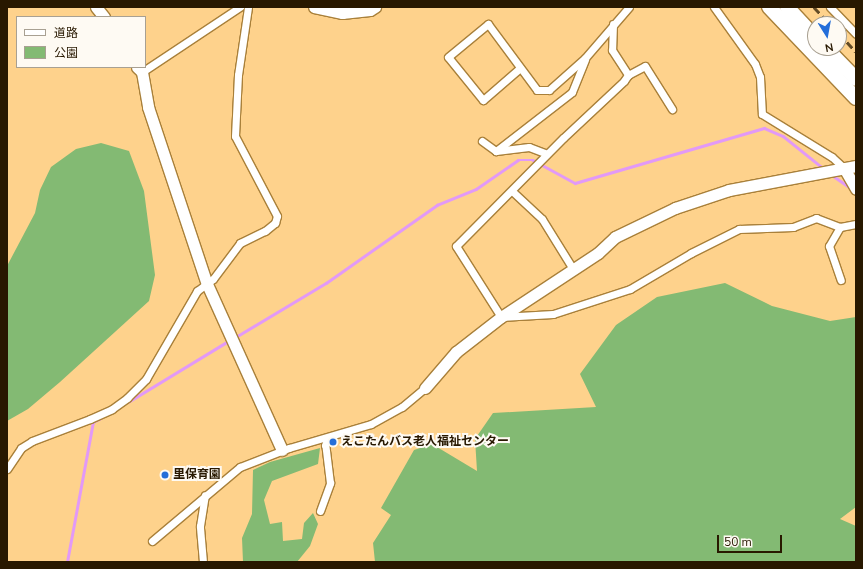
<!DOCTYPE html>
<html>
<head>
<meta charset="utf-8">
<style>
  body { margin:0 }
  #map { position:relative; width:863px; height:569px; overflow:hidden; background:#fed28c; font-family:"Nunito Sans","Noto Sans JP",sans-serif }
  div>[style] { position:absolute }
  [style*='--x'] { left:calc(var(--x)*1px); top:calc(var(--y)*1px); width:calc(var(--w)*1px); rotate:calc(var(--a)*1deg) }
  .green>* { inset:0; background:#83ba73 }
  .stream>* { height:2.5px; margin:-1.25px; padding:0 1.25px; transform-origin:1.25px; border-radius:1.25px; background:#e299f7 }
  .roads { filter:drop-shadow(1px 0 #a9803a) drop-shadow(-1px 0 #a9803a) drop-shadow(0 1px #a9803a) drop-shadow(0 -1px #a9803a) }
  .street>* { height:7px; margin:-3.5px; padding:0 3.5px; transform-origin:3.5px; border-radius:3.5px; background:#fff }
  .secondary>* { height:11px; margin:-5.5px; padding:0 5.5px; transform-origin:5.5px; border-radius:5.5px; background:#fff }
  .highway>* { height:14px; margin:-7px; padding:0 7px; transform-origin:7px; border-radius:7px; background:#fff }
  .rail>* { height:2.5px; margin-top:-1.25px; transform-origin:0; background:repeating-linear-gradient(90deg,#624b26 0 8px,transparent 0 12px) }
  .dots>* { width:11px; height:11px; translate:-50% -50%; box-sizing:border-box; border:2px solid #fefaf3; border-radius:50% }
  span { translate:-50% -50%; white-space:nowrap; text-align:center; line-height:1.15; -webkit-text-stroke:4px #fefaf3; paint-order:stroke }
  .poi-label { font-size:12px; color:#281800; font-weight:700 }
  .left { translate:0 -50%; text-align:left }
  .frame { position:absolute; inset:0; border:8px solid #281800; pointer-events:none }
  .legend { position:absolute; left:16px; top:16px; width:130px; height:52px; box-sizing:border-box; background:#fefaf3; border:1px solid #a8a092; margin:0; padding:5px 7px; list-style:none; font-size:12px; color:#281800 }
  .legend li { display:flex; align-items:center; gap:8px; height:20px }
  .legend b { width:20px; border:1px solid #a8a092 }
  .north { position:absolute; left:807px; top:16px; width:40px; height:40px; box-sizing:border-box; background:#fefaf3; border:1px solid #a8a092; border-radius:50%; rotate:169deg; font-size:11px; font-weight:700; line-height:16px; text-align:center; color:#281800 }
  .north::after { content:''; display:block; margin:auto; width:14px; height:18px; background:#246ed9; clip-path:polygon(50% 0,100% 100%,50% 72%,0 100%) }
  .scale { position:absolute; left:717px; top:535px; width:65px; height:18px; box-sizing:border-box; border:2px solid #281800; border-top:0; padding-left:5px; font-size:12px; line-height:14px; white-space:nowrap; color:#281800; -webkit-text-stroke:3px #fefaf3; paint-order:stroke }
</style>
</head>
<body>
<div id="map">
  <div class="green">
    <div style="clip-path:polygon(101px 143px,129px 151px,144px 191px,155px 275px,149px 301px,60px 382px,28px 409px,7px 421px,7px 266px,35px 213px,40px 190px,51px 167px,76px 149px)"></div>
    <div style="clip-path:polygon(725px 283px,772px 306px,830px 321px,856px 317px,856px 507px,840px 519px,856px 526px,856px 562px,375px 562px,373px 543px,391px 515px,381px 508px,414px 450px,432px 444px,477px 471px,475px 439px,493px 413px,596px 407px,580px 374px,616px 325px,657px 297px)"></div>
    <div style="clip-path:polygon(320px 448px,318px 464px,272px 481px,264px 500px,270px 524px,282px 522px,283px 541px,302px 539px,304px 523px,313px 513px,318px 524px,310px 546px,297px 562px,243px 562px,242px 538px,252px 514px,253px 470px,270px 462px)"></div>
  </div>
  <div class="stream">
    <div style="--x:832;--y:175;--w:21;--a:35"></div>
    <div style="--x:234;--y:338;--w:107;--a:-30.9"></div>
    <div style="--x:326;--y:283;--w:136;--a:-35.1"></div>
    <div style="--x:437;--y:205;--w:42;--a:-22.3"></div>
    <div style="--x:476;--y:189;--w:51;--a:-34.6"></div>
    <div style="--x:518;--y:160;--w:15;--a:0"></div>
    <div style="--x:533;--y:160;--w:48;--a:28.7"></div>
    <div style="--x:575;--y:183;--w:197;--a:-16.2"></div>
    <div style="--x:764;--y:128;--w:21;--a:23"></div>
    <div style="--x:783;--y:136;--w:51;--a:38.7"></div>
    <div style="--x:128;--y:402;--w:119;--a:-31.3"></div>
    <div style="--x:67;--y:562;--w:142;--a:-79.5"></div>
    <div style="--x:93;--y:422;--w:9;--a:-27"></div>
  </div>
  <div class="roads">
    <div class="street">
      <div style="--x:714;--y:7;--w:70;--a:54.3"></div>
      <div style="--x:755;--y:64;--w:14;--a:69"></div>
      <div style="--x:760;--y:77;--w:37;--a:87"></div>
      <div style="--x:762;--y:114;--w:82;--a:31.6"></div>
      <div style="--x:832;--y:157;--w:16;--a:43"></div>
      <div style="--x:830;--y:7;--w:37;--a:46"></div>
      <div style="--x:613;--y:24;--w:26;--a:92"></div>
      <div style="--x:612;--y:50;--w:30;--a:57"></div>
      <div style="--x:628;--y:75;--w:7;--a:124"></div>
      <div style="--x:624;--y:81;--w:83;--a:136.9"></div>
      <div style="--x:563;--y:138;--w:152;--a:134.7"></div>
      <div style="--x:456;--y:246;--w:84;--a:57.6"></div>
      <div style="--x:501;--y:317;--w:52;--a:-3.3"></div>
      <div style="--x:553;--y:314;--w:81;--a:-18"></div>
      <div style="--x:630;--y:289;--w:71;--a:-30.5"></div>
      <div style="--x:691;--y:253;--w:54;--a:-26.6"></div>
      <div style="--x:739;--y:229;--w:54;--a:-2.1"></div>
      <div style="--x:793;--y:227;--w:25;--a:-21"></div>
      <div style="--x:816;--y:218;--w:26;--a:21"></div>
      <div style="--x:840;--y:227;--w:16;--a:-11"></div>
      <div style="--x:520;--y:68;--w:49;--a:139.1"></div>
      <div style="--x:483;--y:100;--w:55;--a:-129.1"></div>
      <div style="--x:448;--y:57;--w:52;--a:-39.5"></div>
      <div style="--x:488;--y:24;--w:82;--a:53.4"></div>
      <div style="--x:537;--y:90;--w:12;--a:0"></div>
      <div style="--x:549;--y:90;--w:48;--a:-41.6"></div>
      <div style="--x:585;--y:58;--w:67;--a:-49.2"></div>
      <div style="--x:142;--y:72;--w:118;--a:-33.6"></div>
      <div style="--x:628;--y:75;--w:19;--a:-28"></div>
      <div style="--x:645;--y:66;--w:51;--a:57.9"></div>
      <div style="--x:482;--y:141;--w:17;--a:36"></div>
      <div style="--x:496;--y:151;--w:33;--a:-7"></div>
      <div style="--x:529;--y:147;--w:19;--a:21"></div>
      <div style="--x:496;--y:151;--w:96;--a:-37.8"></div>
      <div style="--x:572;--y:92;--w:35;--a:-68"></div>
      <div style="--x:512;--y:191;--w:41;--a:43"></div>
      <div style="--x:542;--y:219;--w:59;--a:58.2"></div>
      <div style="--x:840;--y:227;--w:22;--a:120"></div>
      <div style="--x:829;--y:246;--w:36;--a:71"></div>
      <div style="--x:7;--y:469;--w:25;--a:-56"></div>
      <div style="--x:21;--y:448;--w:13;--a:-32"></div>
      <div style="--x:32;--y:441;--w:62;--a:-20.8"></div>
      <div style="--x:90;--y:419;--w:24;--a:-24"></div>
      <div style="--x:112;--y:409;--w:19;--a:-36"></div>
      <div style="--x:127;--y:398;--w:27;--a:-45"></div>
      <div style="--x:146;--y:379;--w:102;--a:-59.9"></div>
      <div style="--x:197;--y:291;--w:20;--a:-37"></div>
      <div style="--x:213;--y:279;--w:45;--a:-53.1"></div>
      <div style="--x:240;--y:243;--w:28;--a:-26"></div>
      <div style="--x:265;--y:231;--w:13;--a:-39"></div>
      <div style="--x:275;--y:223;--w:7;--a:-74"></div>
      <div style="--x:277;--y:216;--w:90;--a:-117.7"></div>
      <div style="--x:235;--y:136;--w:61;--a:-87.2"></div>
      <div style="--x:238;--y:75;--w:69;--a:-81.6"></div>
      <div style="--x:320;--y:511;--w:30;--a:-70"></div>
      <div style="--x:330;--y:483;--w:38;--a:-97"></div>
      <div style="--x:325;--y:445;--w:8;--a:-67"></div>
      <div style="--x:152;--y:541;--w:115;--a:-40.1"></div>
      <div style="--x:240;--y:467;--w:53;--a:-21.2"></div>
      <div style="--x:289;--y:448;--w:85;--a:-16.3"></div>
      <div style="--x:371;--y:424;--w:35;--a:-29"></div>
      <div style="--x:402;--y:407;--w:30;--a:-40"></div>
      <div style="--x:203;--y:562;--w:36;--a:-95"></div>
      <div style="--x:200;--y:526;--w:31;--a:-81"></div>
    </div>
    <div class="secondary">
      <div style="--x:96;--y:7;--w:13;--a:51"></div>
      <div style="--x:314;--y:7;--w:29;--a:12"></div>
      <div style="--x:342;--y:13;--w:28;--a:-6"></div>
      <div style="--x:370;--y:10;--w:6;--a:-31"></div>
      <div style="--x:137;--y:67;--w:7;--a:45"></div>
      <div style="--x:142;--y:72;--w:36;--a:80"></div>
      <div style="--x:148;--y:107;--w:187;--a:71.6"></div>
      <div style="--x:207;--y:284;--w:182;--a:65.7"></div>
      <div style="--x:844;--y:168;--w:24;--a:60"></div>
      <div style="--x:425;--y:388;--w:48;--a:-49.3"></div>
      <div style="--x:456;--y:352;--w:57;--a:-37.9"></div>
      <div style="--x:501;--y:317;--w:116;--a:-33.4"></div>
      <div style="--x:598;--y:253;--w:23;--a:-43"></div>
      <div style="--x:615;--y:237;--w:67;--a:-25.8"></div>
      <div style="--x:675;--y:208;--w:57;--a:-18.4"></div>
      <div style="--x:729;--y:190;--w:129;--a:-10.7"></div>
    </div>
    <div class="highway">
      <div style="--x:769;--y:7;--w:126;--a:46.3"></div>
      <div style="--x:787;--y:7;--w:41;--a:47"></div>
      <div style="--x:826;--y:48;--w:43;--a:45.9"></div>
    </div>
  </div>
  <div class="rail">
    <div style="--x:814;--y:7;--w:23;--a:47"></div>
    <div style="--x:839;--y:33;--w:25;--a:48"></div>
  </div>
  <div class="dots">
    <div style="left:333px;top:442px;background:#246ed9"></div>
    <div style="left:165px;top:475px;background:#246ed9"></div>
  </div>
  <div class="poi-label">
    <span class="left" style="left:341px;top:442px">えこたんバス老人福祉センター</span>
    <span class="left" style="left:173px;top:475px">里保育園</span>
  </div>
  <div class="frame"></div>
  <ul class="legend">
  <li><b style="height:5px;background:#fff"></b>道路</li>
  <li><b style="height:11px;background:#83ba73"></b>公園</li>
  </ul>
  <div class="north">N</div>
  <div class="scale">50 m</div>
</div>
</body>
</html>
